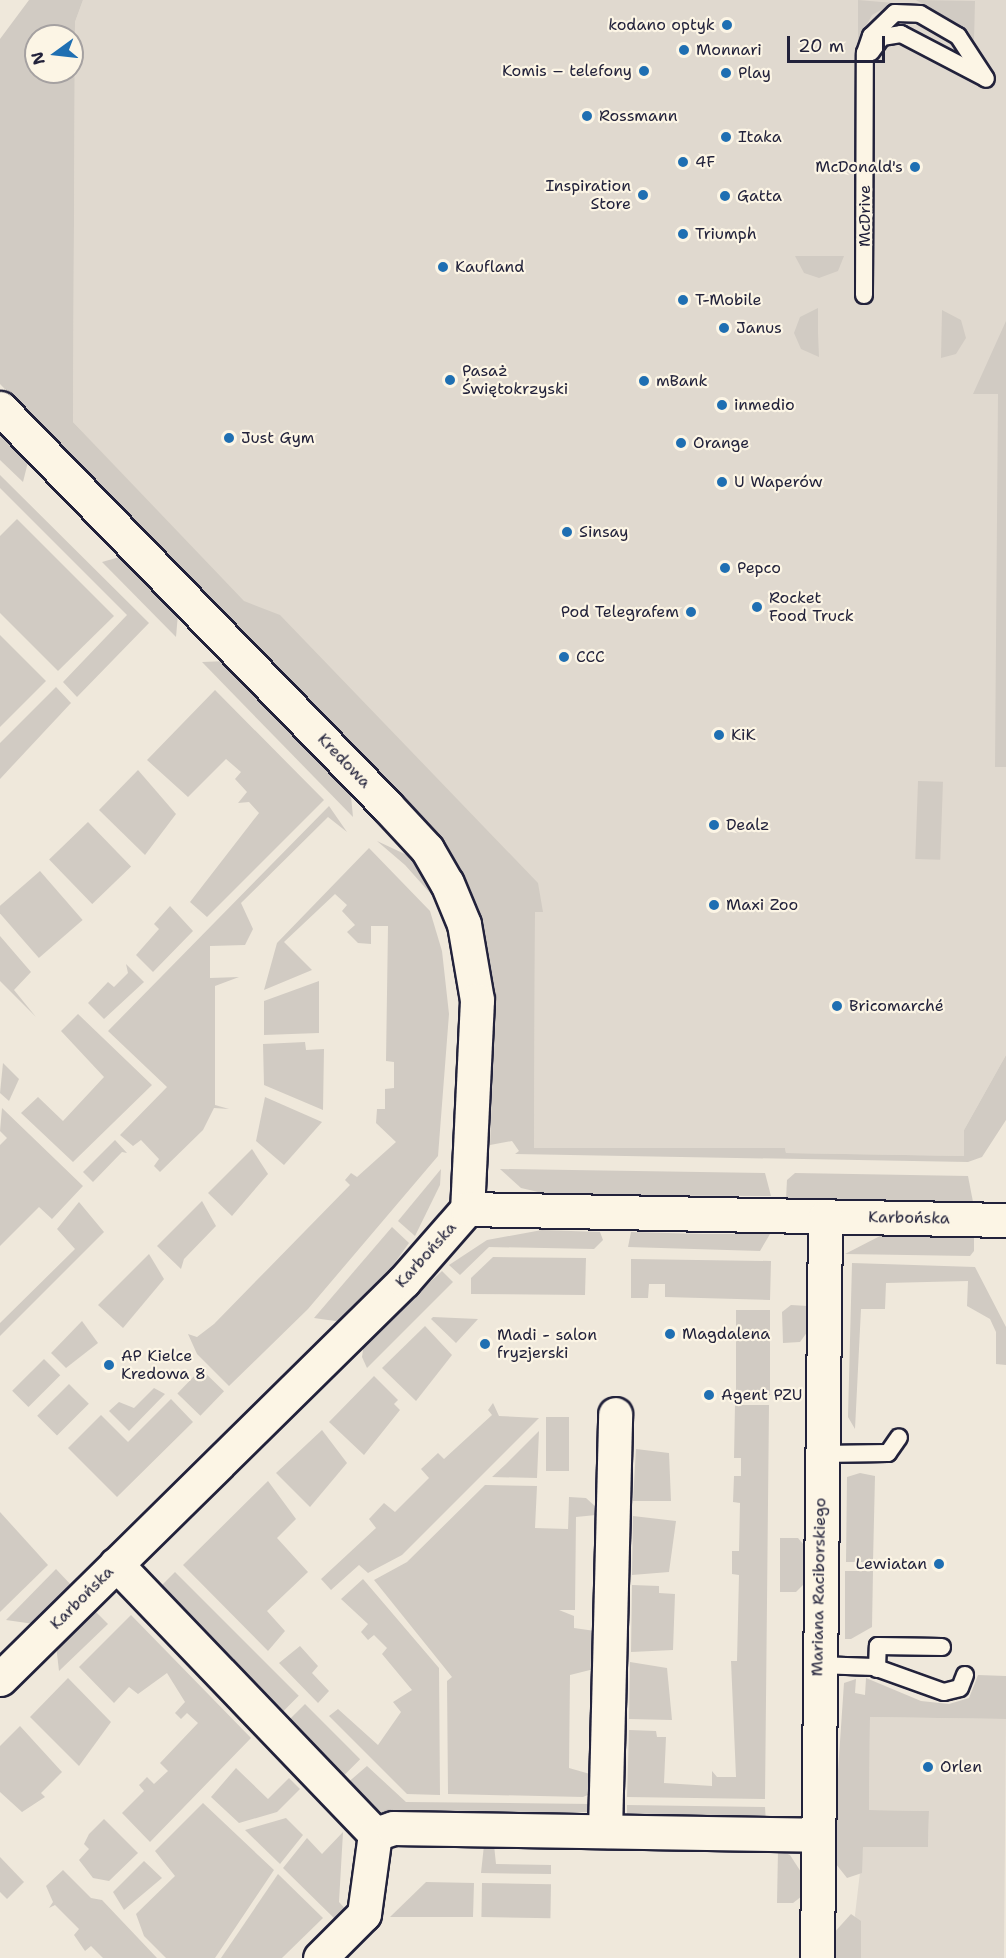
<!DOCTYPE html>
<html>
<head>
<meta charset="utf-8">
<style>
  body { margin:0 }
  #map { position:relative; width:1006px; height:1958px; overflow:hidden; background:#efe8db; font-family:"Shantell Sans",sans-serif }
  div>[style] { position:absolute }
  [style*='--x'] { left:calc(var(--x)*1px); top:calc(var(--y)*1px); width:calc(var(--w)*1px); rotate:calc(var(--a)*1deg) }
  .built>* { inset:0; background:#e0d9cf }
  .green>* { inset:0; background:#d1cbc3; transform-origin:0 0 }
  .roads { filter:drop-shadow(2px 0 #22223b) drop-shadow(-2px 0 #22223b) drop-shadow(0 2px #22223b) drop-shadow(0 -2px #22223b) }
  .lane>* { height:16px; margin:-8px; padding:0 8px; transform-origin:8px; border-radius:8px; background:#fcf5e5 }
  .street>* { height:33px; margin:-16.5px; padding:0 16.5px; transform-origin:16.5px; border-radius:16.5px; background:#fcf5e5 }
  .dots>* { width:16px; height:16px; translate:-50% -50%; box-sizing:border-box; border:3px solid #fcf5e5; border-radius:50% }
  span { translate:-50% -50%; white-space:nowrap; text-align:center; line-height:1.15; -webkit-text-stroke:4.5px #fcf5e5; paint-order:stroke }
  .poi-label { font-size:16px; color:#22223b }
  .right { translate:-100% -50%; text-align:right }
  .left { translate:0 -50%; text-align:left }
  .street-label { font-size:16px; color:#22223b }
  .north { position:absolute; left:24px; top:24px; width:60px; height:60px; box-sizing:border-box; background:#fcf5e5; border:2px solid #a5a1a1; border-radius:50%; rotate:255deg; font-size:16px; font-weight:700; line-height:24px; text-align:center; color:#22223b }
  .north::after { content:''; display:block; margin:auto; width:21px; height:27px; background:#1f6fb2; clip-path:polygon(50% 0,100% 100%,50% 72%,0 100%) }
  .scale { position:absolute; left:787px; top:36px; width:98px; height:27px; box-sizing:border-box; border:3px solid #22223b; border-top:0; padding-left:8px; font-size:18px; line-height:21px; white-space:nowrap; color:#22223b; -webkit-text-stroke:4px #fcf5e5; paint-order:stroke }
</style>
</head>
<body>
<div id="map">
  <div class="built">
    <div style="clip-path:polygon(83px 0,1006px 0,1006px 1055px,964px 1130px,964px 1156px,786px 1153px,785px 1148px,534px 1148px,535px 912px,73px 422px,75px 22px)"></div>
    <div style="clip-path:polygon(870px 1717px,1006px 1719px,1004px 1958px,861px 1958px,855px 1915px,863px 1847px,928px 1846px,929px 1811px,869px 1810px)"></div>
  </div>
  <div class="green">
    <div style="clip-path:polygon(evenodd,29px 0,83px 0,75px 22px,73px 422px,244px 601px,280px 615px,538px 883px,543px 912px,535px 912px,534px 1148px,785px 1148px,786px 1153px,964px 1156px,964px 1130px,1006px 1055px,1006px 1120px,982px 1157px,968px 1162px,515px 1154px,519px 1151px,512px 1141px,490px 1145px,495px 1011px,489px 956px,471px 890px,444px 840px,0 384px,0 39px,29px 0,36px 36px,72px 36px,72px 72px,36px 72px,36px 36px)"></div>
    <div style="clip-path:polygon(858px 0,894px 3px,872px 15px,858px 41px)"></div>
    <div style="clip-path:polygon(916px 0,975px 1px,974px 41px,959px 27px)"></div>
    <div style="clip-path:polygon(795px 256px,844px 256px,838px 271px,819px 278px,804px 273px)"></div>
    <div style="clip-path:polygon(818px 308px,818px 333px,819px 357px,801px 349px,794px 333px,800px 317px)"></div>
    <div style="clip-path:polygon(942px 310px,961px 320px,966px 338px,956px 354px,941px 358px)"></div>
    <div style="clip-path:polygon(1006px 321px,1006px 767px,995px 767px,998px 394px,973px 394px)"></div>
    <div style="clip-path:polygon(0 428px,29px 458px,23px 482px,0 460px)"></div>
    <div style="clip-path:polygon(0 475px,149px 623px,77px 697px,63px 682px,127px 615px,0 488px)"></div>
    <div style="clip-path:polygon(17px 519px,114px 616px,58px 671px,0 613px,0 536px)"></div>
    <div style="clip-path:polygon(123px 556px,178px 614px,176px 637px,102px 562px)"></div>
    <div style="clip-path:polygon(0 635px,46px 681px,0 727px)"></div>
    <div style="clip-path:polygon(227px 661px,350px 786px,353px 817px,202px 662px)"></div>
    <div style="clip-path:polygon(56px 687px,71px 703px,0 779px,0 743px)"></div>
    <div style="clip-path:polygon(215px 690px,324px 800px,207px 917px,190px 902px,259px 813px,249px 802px,238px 803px,247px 792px,235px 779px,241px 772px,226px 759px,188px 797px,147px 760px)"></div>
    <div style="clip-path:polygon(138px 770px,176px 814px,145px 855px,99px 810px)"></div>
    <div style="left:918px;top:781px;width:25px;height:78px;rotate:2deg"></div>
    <div style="clip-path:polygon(329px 806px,347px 832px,328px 817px,241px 903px,253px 929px,245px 945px,210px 946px,210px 978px,239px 977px,215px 986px,215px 1105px,229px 1109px,214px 1108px,203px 1130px,160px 1172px,154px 1166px,159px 1159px,141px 1140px,133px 1146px,120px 1135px,167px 1087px,108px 1031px)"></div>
    <div style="left:88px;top:822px;width:62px;height:54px;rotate:46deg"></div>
    <div style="clip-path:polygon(377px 841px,409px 856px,439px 903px,405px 865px)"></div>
    <div style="clip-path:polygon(369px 848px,430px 911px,442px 951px,449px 1014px,438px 1156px,308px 1309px,229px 1386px,197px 1354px,188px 1334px,197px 1337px,214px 1324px,350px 1185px,345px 1180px,351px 1173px,357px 1177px,396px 1142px,376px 1123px,377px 1109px,385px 1109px,385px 1089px,394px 1088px,394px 1062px,386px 1061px,388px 926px,371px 926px,371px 944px,358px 943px,347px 932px,355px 925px,342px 911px,347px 905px,335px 894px,284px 942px,312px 970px,264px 990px,277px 943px)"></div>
    <div style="left:40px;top:871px;width:65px;height:58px;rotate:49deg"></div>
    <div style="clip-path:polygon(170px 906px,193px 931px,153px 972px,136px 955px,159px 929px,154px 924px)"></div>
    <div style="clip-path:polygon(0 936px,31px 972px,14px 990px,36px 1017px,0 981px)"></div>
    <div style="clip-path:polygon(126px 964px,144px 982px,104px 1019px,88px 1003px,108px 982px,114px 987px,128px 973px)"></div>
    <div style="clip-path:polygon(319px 981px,319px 1033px,264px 1035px,264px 1001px)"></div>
    <div style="clip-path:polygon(78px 1014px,152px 1085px,73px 1162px,21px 1113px,38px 1097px,63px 1121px,104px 1077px,61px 1031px)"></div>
    <div style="clip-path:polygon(305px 1042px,306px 1050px,324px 1049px,323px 1110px,264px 1085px,263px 1044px)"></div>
    <div style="clip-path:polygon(3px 1063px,19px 1079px,9px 1101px,0 1093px)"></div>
    <div style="clip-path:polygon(265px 1097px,322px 1122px,284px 1165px,256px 1141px)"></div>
    <div style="clip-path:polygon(2px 1108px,83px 1186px,52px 1219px,39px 1207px,0 1246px,0 1145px,7px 1138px,0 1131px)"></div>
    <div style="clip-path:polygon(115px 1140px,127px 1153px,122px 1152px,93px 1182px,83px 1172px)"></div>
    <div style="clip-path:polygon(252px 1149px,268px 1174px,232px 1216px,208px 1193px)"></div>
    <div style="clip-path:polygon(441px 1169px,440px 1185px,415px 1236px,398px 1221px)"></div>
    <div style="clip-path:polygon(500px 1169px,765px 1173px,771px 1196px,551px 1195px,521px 1188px)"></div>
    <div style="clip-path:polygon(795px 1173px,968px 1176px,973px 1202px,786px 1199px,787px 1180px)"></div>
    <div style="clip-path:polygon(202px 1201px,216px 1226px,184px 1259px,181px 1269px,157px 1246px)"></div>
    <div style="clip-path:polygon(79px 1202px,104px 1232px,0 1336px,0 1323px,75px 1249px,57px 1229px)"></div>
    <div style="clip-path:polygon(392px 1227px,409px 1243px,381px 1282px,342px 1322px,314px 1318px)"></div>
    <div style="clip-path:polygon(542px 1230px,600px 1232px,603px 1240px,594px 1249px,489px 1247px,460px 1275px,449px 1265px,487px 1240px)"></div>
    <div style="clip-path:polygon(631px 1232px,703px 1234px,770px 1234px,760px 1251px,628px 1247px)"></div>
    <div style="clip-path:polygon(880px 1236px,974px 1237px,974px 1251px,970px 1256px,845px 1254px)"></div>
    <div style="clip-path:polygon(149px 1254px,164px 1279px,123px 1328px,98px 1305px)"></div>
    <div style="clip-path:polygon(493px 1257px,586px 1258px,585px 1295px,471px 1294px,471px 1278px)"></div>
    <div style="clip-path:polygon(631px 1259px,771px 1261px,770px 1300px,665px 1297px,665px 1284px,649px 1284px,648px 1298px,631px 1298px)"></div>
    <div style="clip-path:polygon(852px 1263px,975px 1267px,1006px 1327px,1006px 1365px,996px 1364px,996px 1332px,990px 1319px,967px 1306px,968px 1281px,886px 1283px,885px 1309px,861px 1309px,855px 1429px,848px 1417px)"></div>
    <div style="clip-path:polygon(442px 1271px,453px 1282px,367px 1368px,362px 1357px,364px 1343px)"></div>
    <div style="clip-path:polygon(791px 1305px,808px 1306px,808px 1331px,800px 1342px,783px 1343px,782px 1312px)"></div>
    <div style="left:736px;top:1310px;width:34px;height:85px"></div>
    <div style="clip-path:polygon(431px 1319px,433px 1317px,478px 1319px,456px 1343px)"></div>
    <div style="clip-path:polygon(82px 1321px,98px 1343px,66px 1368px,51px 1353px)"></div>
    <div style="clip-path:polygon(425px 1326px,452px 1355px,416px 1401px,382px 1368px)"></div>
    <div style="left:44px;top:1359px;width:23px;height:45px;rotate:45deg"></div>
    <div style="left:201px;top:1369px;width:32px;height:34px;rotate:44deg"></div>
    <div style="clip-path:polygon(374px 1376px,398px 1400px,394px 1404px,400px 1410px,364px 1455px,329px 1422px)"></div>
    <div style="left:69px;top:1384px;width:28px;height:45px;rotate:45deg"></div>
    <div style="clip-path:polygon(154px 1388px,165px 1394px,129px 1431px,109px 1411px,119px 1402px,134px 1408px)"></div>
    <div style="clip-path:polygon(171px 1399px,193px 1422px,117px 1497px,68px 1448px,101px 1415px,128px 1442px)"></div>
    <div style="clip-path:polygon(493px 1403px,499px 1416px,539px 1418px,402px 1555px,368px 1573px,359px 1565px,331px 1590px,321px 1579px,376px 1528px,369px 1519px,384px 1503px,395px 1512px,429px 1478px,421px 1469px,438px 1453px,444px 1459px,492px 1415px,488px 1410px)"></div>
    <div style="clip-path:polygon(735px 1405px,769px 1405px,765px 1799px,627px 1797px,629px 1730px,656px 1731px,657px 1737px,666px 1737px,664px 1783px,712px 1786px,712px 1771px,717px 1777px,736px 1777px,731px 1661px,737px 1661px,739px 1575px,732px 1574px,732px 1551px,739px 1551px,740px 1503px,733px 1502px,734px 1476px,741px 1476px,741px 1458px,734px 1458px)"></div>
    <div style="left:546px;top:1417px;width:23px;height:54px"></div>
    <div style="clip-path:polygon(322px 1430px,347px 1463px,310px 1507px,276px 1473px)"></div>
    <div style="clip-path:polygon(539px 1431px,537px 1478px,492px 1477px,506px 1464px)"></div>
    <div style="clip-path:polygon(636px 1449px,669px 1453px,671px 1501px,633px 1501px)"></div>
    <div style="clip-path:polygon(860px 1473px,875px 1476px,873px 1562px,846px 1562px,847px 1477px)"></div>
    <div style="clip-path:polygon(268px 1481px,296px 1519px,277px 1538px,308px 1572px,267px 1611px,285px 1631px,268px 1651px,183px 1565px)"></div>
    <div style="clip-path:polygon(485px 1485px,537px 1486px,535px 1528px,568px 1529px,569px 1497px,586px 1498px,597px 1508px,596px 1515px,576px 1517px,575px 1610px,559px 1610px,574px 1616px,574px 1628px,595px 1631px,594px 1669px,570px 1675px,569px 1768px,590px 1774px,590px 1794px,583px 1797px,448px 1794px,447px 1681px,452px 1677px,374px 1580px,407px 1562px)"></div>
    <div style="clip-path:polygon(0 1512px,48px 1565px,0 1612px)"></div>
    <div style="clip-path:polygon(633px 1516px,676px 1521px,669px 1572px,632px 1575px)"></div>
    <div style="clip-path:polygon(780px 1538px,798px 1538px,804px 1545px,804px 1584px,796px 1592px,780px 1592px)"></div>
    <div style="clip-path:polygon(56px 1569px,72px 1586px,34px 1624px,6px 1620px)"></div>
    <div style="clip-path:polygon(845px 1571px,873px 1571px,872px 1627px,851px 1639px,845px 1639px)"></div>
    <div style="left:175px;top:1572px;width:175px;height:25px;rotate:45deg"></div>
    <div style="clip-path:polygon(363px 1579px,439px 1668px,440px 1795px,407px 1794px,329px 1716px,338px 1709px,378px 1745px,401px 1712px,393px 1702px,412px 1690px,382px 1654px,387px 1648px,374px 1635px,368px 1640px,361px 1632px,368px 1624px,341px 1599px)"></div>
    <div style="clip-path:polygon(632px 1585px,659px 1586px,659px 1593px,675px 1594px,673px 1650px,631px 1652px)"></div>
    <div style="clip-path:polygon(92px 1608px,108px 1624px,59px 1671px,56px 1645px)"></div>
    <div style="clip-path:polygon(131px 1615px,251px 1738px,150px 1842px,122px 1813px,144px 1791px,139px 1785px,147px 1777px,154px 1784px,168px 1771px,160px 1763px,198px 1723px,187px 1713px,181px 1719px,175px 1713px,185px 1702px,167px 1673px,138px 1694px,129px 1687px,114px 1703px,79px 1667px)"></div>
    <div style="clip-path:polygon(300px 1646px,318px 1666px,312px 1673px,329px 1691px,318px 1703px,279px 1663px)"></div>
    <div style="clip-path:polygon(630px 1662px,667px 1668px,672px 1720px,629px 1719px)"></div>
    <div style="clip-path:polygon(978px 1675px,1006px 1676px,1006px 1719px,870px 1717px,869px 1810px,929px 1811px,928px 1847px,863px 1847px,862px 1873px,847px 1878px,832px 1859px,844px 1683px,856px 1679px,855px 1693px,865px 1695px,866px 1678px,921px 1701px,949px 1704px,969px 1698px)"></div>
    <div style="clip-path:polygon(68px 1678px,111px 1722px,79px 1766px,30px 1717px)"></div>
    <div style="left:305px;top:1704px;width:78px;height:28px;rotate:45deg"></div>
    <div style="clip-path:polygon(20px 1726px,62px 1772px,41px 1793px,45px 1797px,22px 1812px,0 1792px,0 1746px)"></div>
    <div style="clip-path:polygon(367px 1766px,406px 1802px,592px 1804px,591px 1812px,383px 1813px,345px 1785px)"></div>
    <div style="clip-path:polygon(236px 1768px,268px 1799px,289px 1778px,300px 1789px,277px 1812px,239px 1823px,211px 1797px)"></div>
    <div style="clip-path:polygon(203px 1803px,274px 1870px,215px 1958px,166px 1958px,144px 1936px,136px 1914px,175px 1876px,155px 1851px)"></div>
    <div style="clip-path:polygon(627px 1805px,765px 1807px,766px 1824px,627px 1819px)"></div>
    <div style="clip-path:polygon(286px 1818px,303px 1835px,280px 1864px,245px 1830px)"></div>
    <div style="clip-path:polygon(104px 1819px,138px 1853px,109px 1881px,93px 1878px,79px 1860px,89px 1849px,84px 1844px,89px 1834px)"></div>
    <div style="clip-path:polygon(343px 1832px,339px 1902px,348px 1912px,338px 1922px,283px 1868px,307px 1838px,322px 1854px)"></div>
    <div style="clip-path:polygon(484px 1845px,494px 1845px,496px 1864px,551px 1865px,551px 1874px,481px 1873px)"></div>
    <div style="clip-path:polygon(778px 1850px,790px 1855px,801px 1872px,802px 1896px,793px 1903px,777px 1903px)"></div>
    <div style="clip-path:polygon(0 1857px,24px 1882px,7px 1899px,0 1892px)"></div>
    <div style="clip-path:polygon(144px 1861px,162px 1878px,124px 1910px,113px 1892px)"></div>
    <div style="clip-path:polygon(63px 1870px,91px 1898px,102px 1900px,157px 1958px,103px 1958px,91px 1946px,85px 1951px,74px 1935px,79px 1929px,55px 1905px,49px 1908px,53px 1902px,46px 1886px)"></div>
    <div style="clip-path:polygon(278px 1874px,323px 1918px,282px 1958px,221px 1958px)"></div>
    <div style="clip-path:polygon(426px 1882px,474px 1883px,473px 1917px,390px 1917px)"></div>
    <div style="left:482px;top:1883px;width:69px;height:34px;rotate:1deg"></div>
    <div style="clip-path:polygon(851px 1914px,861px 1921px,861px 1958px,834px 1958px,832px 1935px)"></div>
  </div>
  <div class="roads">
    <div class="lane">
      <div style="--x:871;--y:52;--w:19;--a:-54"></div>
      <div style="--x:882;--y:37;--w:19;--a:-9"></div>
      <div style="--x:901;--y:34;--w:95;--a:27.6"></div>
      <div style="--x:864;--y:295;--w:242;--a:-89.8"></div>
      <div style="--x:865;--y:53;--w:18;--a:-71"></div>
      <div style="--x:871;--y:36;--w:33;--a:-44"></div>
      <div style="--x:895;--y:13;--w:25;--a:2"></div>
      <div style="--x:920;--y:14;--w:44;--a:30.1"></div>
      <div style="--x:958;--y:36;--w:51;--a:56.9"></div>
      <div style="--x:821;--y:1454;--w:67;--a:-0.9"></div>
      <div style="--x:888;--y:1453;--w:19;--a:-55"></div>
      <div style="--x:818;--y:1665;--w:56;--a:2"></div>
      <div style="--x:874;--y:1667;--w:74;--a:19.7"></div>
      <div style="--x:944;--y:1692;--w:16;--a:-14"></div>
      <div style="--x:960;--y:1688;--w:14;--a:-69"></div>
      <div style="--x:877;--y:1669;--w:23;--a:-88"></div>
      <div style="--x:878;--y:1646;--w:64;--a:0.9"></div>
    </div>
    <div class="street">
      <div style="--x:0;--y:408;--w:555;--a:45.8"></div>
      <div style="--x:387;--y:806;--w:59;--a:47.1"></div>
      <div style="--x:427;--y:849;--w:39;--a:60"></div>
      <div style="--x:447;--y:883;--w:44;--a:67.5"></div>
      <div style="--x:464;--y:924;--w:77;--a:80.3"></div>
      <div style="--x:477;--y:1000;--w:209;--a:92.7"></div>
      <div style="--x:116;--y:1564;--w:374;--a:46.2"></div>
      <div style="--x:0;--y:1679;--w:567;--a:-44.57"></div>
      <div style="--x:404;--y:1281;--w:96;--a:-48.8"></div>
      <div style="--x:467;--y:1209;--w:539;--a:1.17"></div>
      <div style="--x:605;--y:1831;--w:417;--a:-88.6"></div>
      <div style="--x:320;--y:1958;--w:62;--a:-45"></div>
      <div style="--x:364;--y:1914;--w:81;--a:-82.2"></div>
      <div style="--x:375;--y:1834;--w:19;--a:-18"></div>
      <div style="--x:393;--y:1828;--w:423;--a:0.9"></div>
      <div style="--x:817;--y:1958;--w:741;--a:-89.38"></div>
    </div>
  </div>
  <div class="dots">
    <div style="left:727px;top:25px;background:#1f6fb2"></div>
    <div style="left:684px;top:50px;background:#1f6fb2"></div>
    <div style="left:644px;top:71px;background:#1f6fb2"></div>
    <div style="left:726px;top:73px;background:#1f6fb2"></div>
    <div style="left:587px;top:116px;background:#1f6fb2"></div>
    <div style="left:726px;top:137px;background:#1f6fb2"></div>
    <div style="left:683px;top:162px;background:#1f6fb2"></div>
    <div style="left:915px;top:167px;background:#1f6fb2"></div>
    <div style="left:643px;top:195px;background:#1f6fb2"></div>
    <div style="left:725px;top:196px;background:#1f6fb2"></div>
    <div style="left:683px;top:234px;background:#1f6fb2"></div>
    <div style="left:443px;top:267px;background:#1f6fb2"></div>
    <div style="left:683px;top:300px;background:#1f6fb2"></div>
    <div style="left:724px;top:328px;background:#1f6fb2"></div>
    <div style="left:450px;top:380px;background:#1f6fb2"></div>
    <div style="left:644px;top:381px;background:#1f6fb2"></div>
    <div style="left:722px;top:405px;background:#1f6fb2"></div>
    <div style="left:229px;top:438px;background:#1f6fb2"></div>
    <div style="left:681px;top:443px;background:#1f6fb2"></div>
    <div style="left:722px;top:482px;background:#1f6fb2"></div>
    <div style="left:567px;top:532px;background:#1f6fb2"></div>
    <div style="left:725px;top:568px;background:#1f6fb2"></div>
    <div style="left:757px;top:607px;background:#1f6fb2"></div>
    <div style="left:691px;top:612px;background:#1f6fb2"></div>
    <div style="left:564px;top:657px;background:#1f6fb2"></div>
    <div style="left:719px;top:735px;background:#1f6fb2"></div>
    <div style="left:714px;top:825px;background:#1f6fb2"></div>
    <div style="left:714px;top:905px;background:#1f6fb2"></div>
    <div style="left:837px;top:1006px;background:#1f6fb2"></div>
    <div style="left:670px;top:1334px;background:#1f6fb2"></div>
    <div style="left:485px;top:1344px;background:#1f6fb2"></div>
    <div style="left:109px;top:1365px;background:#1f6fb2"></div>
    <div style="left:709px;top:1395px;background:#1f6fb2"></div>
    <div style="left:939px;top:1564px;background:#1f6fb2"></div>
    <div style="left:928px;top:1767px;background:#1f6fb2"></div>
  </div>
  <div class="poi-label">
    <span class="right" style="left:715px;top:25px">kodano optyk</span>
    <span class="left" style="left:696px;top:50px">Monnari</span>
    <span class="right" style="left:632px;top:71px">Komis – telefony</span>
    <span class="left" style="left:738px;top:73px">Play</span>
    <span class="left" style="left:599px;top:116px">Rossmann</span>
    <span class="left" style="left:738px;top:137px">Itaka</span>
    <span class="left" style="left:695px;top:162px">4F</span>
    <span class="right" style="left:903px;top:167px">McDonald's</span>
    <span class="right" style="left:631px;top:195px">Inspiration<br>Store</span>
    <span class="left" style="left:737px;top:196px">Gatta</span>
    <span class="left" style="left:695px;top:234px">Triumph</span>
    <span class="left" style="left:455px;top:267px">Kaufland</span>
    <span class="left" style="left:695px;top:300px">T-Mobile</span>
    <span class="left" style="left:736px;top:328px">Janus</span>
    <span class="left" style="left:462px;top:380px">Pasaż<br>Świętokrzyski</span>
    <span class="left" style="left:656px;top:381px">mBank</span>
    <span class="left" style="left:734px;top:405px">inmedio</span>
    <span class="left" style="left:241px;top:438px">Just Gym</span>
    <span class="left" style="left:693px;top:443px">Orange</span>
    <span class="left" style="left:734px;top:482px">U Waperów</span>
    <span class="left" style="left:579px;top:532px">Sinsay</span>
    <span class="left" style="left:737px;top:568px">Pepco</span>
    <span class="left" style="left:769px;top:607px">Rocket<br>Food Truck</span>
    <span class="right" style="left:679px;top:612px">Pod Telegrafem</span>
    <span class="left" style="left:576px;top:657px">CCC</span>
    <span class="left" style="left:731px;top:735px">KiK</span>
    <span class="left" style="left:726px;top:825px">Dealz</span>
    <span class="left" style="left:726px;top:905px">Maxi Zoo</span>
    <span class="left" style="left:849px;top:1006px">Bricomarché</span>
    <span class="left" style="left:682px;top:1334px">Magdalena</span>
    <span class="left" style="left:497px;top:1344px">Madi - salon<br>fryzjerski</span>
    <span class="left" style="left:121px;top:1365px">AP Kielce<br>Kredowa 8</span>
    <span class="left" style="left:721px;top:1395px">Agent PZU</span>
    <span class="right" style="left:927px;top:1564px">Lewiatan</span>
    <span class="left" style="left:940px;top:1767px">Orlen</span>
  </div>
  <div class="street-label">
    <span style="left:865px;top:216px;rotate:-90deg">McDrive</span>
    <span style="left:344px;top:761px;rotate:46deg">Kredowa</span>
    <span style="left:909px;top:1218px;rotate:1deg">Karbońska</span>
    <span style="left:426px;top:1255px;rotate:-48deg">Karbońska</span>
    <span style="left:819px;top:1587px;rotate:-89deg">Mariana Raciborskiego</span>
    <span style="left:82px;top:1598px;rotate:-45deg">Karbońska</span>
  </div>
  <div class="north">N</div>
  <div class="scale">20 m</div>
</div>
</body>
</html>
